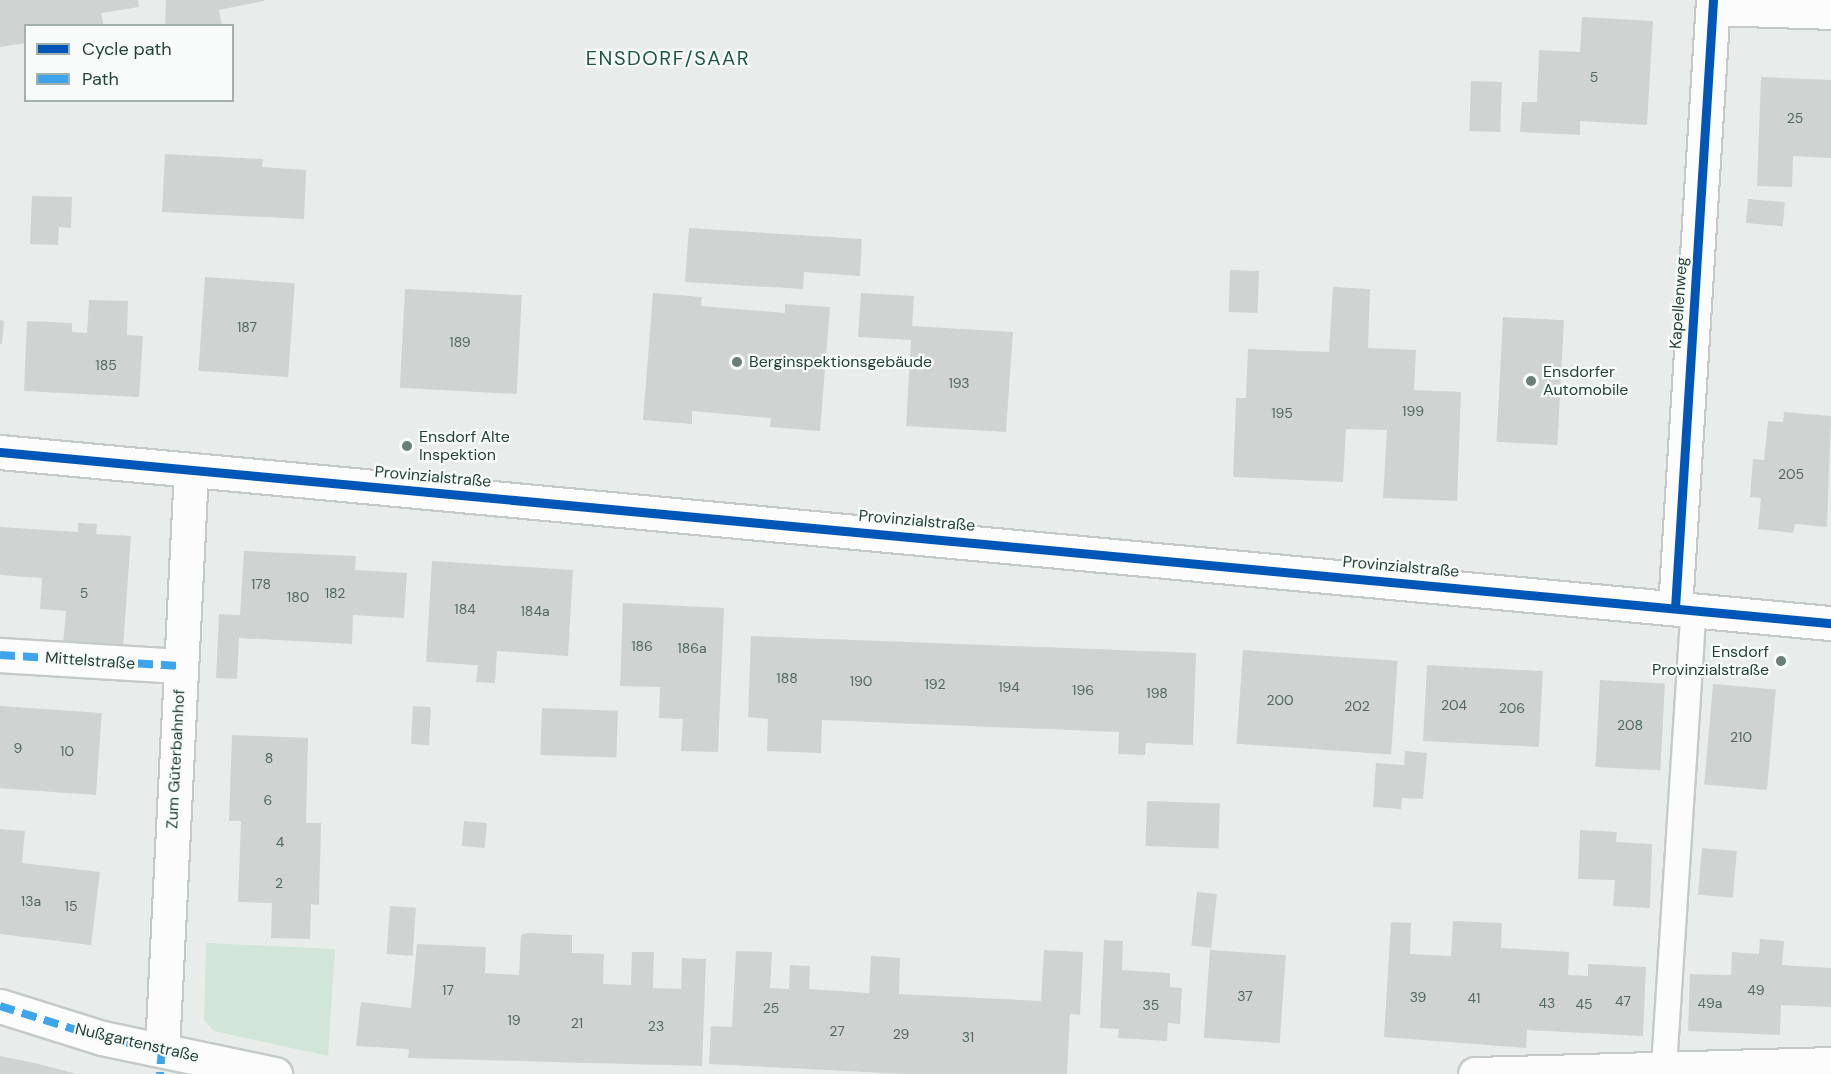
<!DOCTYPE html>
<html>
<head>
<meta charset="utf-8">
<style>
  body { margin:0 }
  #map { position:relative; width:1831px; height:1074px; overflow:hidden; background:#e8edeb; font-family:"DM Sans",sans-serif }
  div>[style] { position:absolute }
  [style*='--x'] { left:calc(var(--x)*1px); top:calc(var(--y)*1px); width:calc(var(--w)*1px); rotate:calc(var(--a)*1deg) }
  .green>* { inset:0; background:#d1e6d8 }
  .building>* { inset:0; background:#cfd4d2; transform-origin:0 0 }
  .roads { filter:drop-shadow(2px 0 #c5cac8) drop-shadow(-2px 0 #c5cac8) drop-shadow(0 2px #c5cac8) drop-shadow(0 -2px #c5cac8) }
  .lane>* { height:24px; margin:-12px; padding:0 12px; transform-origin:12px; border-radius:12px; background:#fcfcfc }
  .street>* { height:33px; margin:-16.5px; padding:0 16.5px; transform-origin:16.5px; border-radius:16.5px; background:#fcfcfc }
  .secondary>* { height:33px; margin:-16.5px; padding:0 16.5px; transform-origin:16.5px; border-radius:16.5px; background:#fcfcfc }
  .quiet>* { height:8px; margin-top:-4px; transform-origin:0; background:repeating-linear-gradient(90deg,#3ea4ec 0 15px,transparent 0 23px) }
  .cycleway>* { height:9px; margin:-4.5px; padding:0 4.5px; transform-origin:4.5px; border-radius:4.5px; background:#0057b8 }
  .dots>* { width:16px; height:16px; translate:-50% -50%; box-sizing:border-box; border:3px solid #f7fbf9; border-radius:50% }
  span { translate:-50% -50%; white-space:nowrap; text-align:center; line-height:1.15; -webkit-text-stroke:4.5px #f7fbf9; paint-order:stroke }
  .number-label { font-size:14px; color:#506761 }
  .number-label span { -webkit-text-stroke-width:0 }
  .street-label { font-size:16px; color:#24423a }
  .poi-label { font-size:16px; color:#24423a }
  .left { translate:0 -50%; text-align:left }
  .right { translate:-100% -50%; text-align:right }
  .quarter-label { font-size:20px; color:#1f5548; letter-spacing:1.5px }
  .legend { position:absolute; left:24px; top:24px; width:210px; height:78px; box-sizing:border-box; background:#f7fbf9; border:2px solid #a3b1ad; margin:0; padding:8px 10px; list-style:none; font-size:18px; color:#24423a }
  .legend li { display:flex; align-items:center; gap:12px; height:30px }
  .legend b { width:30px; border:2px solid #a3b1ad }
</style>
</head>
<body>
<div id="map">
  <div class="green">
    <div style="clip-path:polygon(206px 943px,335px 949px,328px 1056px,214px 1031px,204px 1020px)"></div>
  </div>
  <div class="building">
    <div style="clip-path:polygon(0 0,138px 0,139px 7px,101px 13px,104px 26px,26px 26px,26px 43px,0 47px)"></div>
    <div style="clip-path:polygon(166px 0,264px 0,264px 1px,219px 10px,222px 26px,165px 26px)"></div>
    <div style="clip-path:polygon(1582px 17px,1653px 21px,1647px 125px,1580px 121px,1580px 135px,1520px 132px,1522px 102px,1537px 102px,1539px 50px,1580px 52px)"></div>
    <div style="clip-path:polygon(1761px 77px,1831px 80px,1831px 158px,1793px 156px,1792px 187px,1757px 186px)"></div>
    <div style="left:1471px;top:81px;width:31px;height:50px;rotate:2deg"></div>
    <div style="clip-path:polygon(165px 154px,263px 159px,262px 167px,306px 170px,304px 219px,162px 212px)"></div>
    <div style="clip-path:polygon(32px 196px,72px 197px,71px 228px,59px 227px,58px 245px,30px 244px)"></div>
    <div style="left:1748px;top:199px;width:37px;height:24px;rotate:5deg"></div>
    <div style="clip-path:polygon(689px 228px,862px 239px,860px 276px,804px 272px,803px 289px,685px 282px)"></div>
    <div style="left:1230px;top:270px;width:29px;height:42px;rotate:2deg"></div>
    <div style="left:205px;top:277px;width:90px;height:94px;rotate:4deg"></div>
    <div style="clip-path:polygon(1333px 287px,1370px 289px,1368px 348px,1416px 350px,1414px 390px,1461px 392px,1457px 501px,1383px 498px,1387px 430px,1346px 429px,1343px 482px,1233px 477px,1236px 398px,1246px 398px,1248px 349px,1329px 352px)"></div>
    <div style="left:405px;top:289px;width:117px;height:99px;rotate:3deg"></div>
    <div style="clip-path:polygon(653px 293px,702px 297px,701px 306px,785px 313px,785px 304px,830px 307px,820px 431px,770px 427px,771px 418px,692px 411px,692px 424px,643px 420px)"></div>
    <div style="clip-path:polygon(861px 293px,914px 296px,912px 326px,1013px 332px,1006px 432px,906px 426px,911px 340px,858px 337px)"></div>
    <div style="clip-path:polygon(89px 300px,128px 301px,127px 335px,143px 336px,139px 397px,24px 391px,27px 321px,72px 323px,72px 332px,87px 333px)"></div>
    <div style="left:1503px;top:317px;width:61px;height:125px;rotate:3deg"></div>
    <div style="clip-path:polygon(0 320px,4px 321px,2px 344px,0 344px)"></div>
    <div style="clip-path:polygon(1784px 412px,1831px 416px,1827px 527px,1795px 524px,1793px 533px,1758px 529px,1761px 498px,1750px 497px,1753px 459px,1764px 460px,1768px 421px,1783px 422px)"></div>
    <div style="clip-path:polygon(78px 523px,97px 524px,96px 534px,131px 536px,123px 648px,63px 644px,66px 611px,40px 609px,42px 578px,0 575px,0 527px,78px 532px)"></div>
    <div style="clip-path:polygon(244px 551px,356px 556px,355px 570px,407px 573px,404px 618px,353px 615px,352px 644px,239px 638px,237px 679px,216px 678px,219px 614px,240px 615px)"></div>
    <div style="clip-path:polygon(432px 561px,573px 570px,568px 656px,497px 651px,495px 683px,476px 682px,478px 665px,426px 662px)"></div>
    <div style="clip-path:polygon(623px 603px,724px 608px,718px 752px,681px 751px,683px 719px,659px 718px,660px 687px,620px 686px)"></div>
    <div style="clip-path:polygon(751px 636px,1196px 653px,1193px 745px,1146px 743px,1145px 755px,1118px 754px,1119px 732px,822px 720px,821px 753px,767px 751px,768px 719px,748px 717px)"></div>
    <div style="left:1243px;top:650px;width:155px;height:94px;rotate:4deg"></div>
    <div style="left:1427px;top:665px;width:116px;height:76px;rotate:3deg"></div>
    <div style="left:1600px;top:680px;width:65px;height:87px;rotate:3deg"></div>
    <div style="left:1713px;top:684px;width:63px;height:101px;rotate:5deg"></div>
    <div style="left:0;top:706px;width:102px;height:82px;rotate:4deg"></div>
    <div style="left:413px;top:706px;width:18px;height:38px;rotate:3deg"></div>
    <div style="left:542px;top:708px;width:76px;height:47px;rotate:2deg"></div>
    <div style="clip-path:polygon(232px 735px,308px 738px,306px 823px,321px 823px,319px 905px,311px 904px,310px 939px,271px 938px,272px 903px,238px 902px,241px 821px,229px 821px)"></div>
    <div style="clip-path:polygon(1405px 751px,1427px 753px,1423px 799px,1402px 798px,1401px 809px,1373px 807px,1376px 763px,1404px 765px)"></div>
    <div style="left:1147px;top:801px;width:73px;height:45px;rotate:2deg"></div>
    <div style="left:464px;top:821px;width:23px;height:25px;rotate:5deg"></div>
    <div style="clip-path:polygon(0 829px,25px 831px,22px 863px,100px 872px,91px 945px,0 934px)"></div>
    <div style="clip-path:polygon(1580px 830px,1617px 832px,1616px 842px,1652px 844px,1650px 908px,1613px 906px,1615px 880px,1578px 879px)"></div>
    <div style="left:1702px;top:848px;width:35px;height:47px;rotate:5deg"></div>
    <div style="left:1197px;top:892px;width:20px;height:54px;rotate:6deg"></div>
    <div style="left:390px;top:906px;width:26px;height:48px;rotate:4deg"></div>
    <div style="clip-path:polygon(1453px 921px,1502px 923px,1501px 948px,1569px 952px,1568px 975px,1588px 976px,1588px 964px,1646px 967px,1643px 1036px,1527px 1030px,1526px 1048px,1384px 1037px,1391px 922px,1411px 923px,1410px 954px,1451px 956px)"></div>
    <div style="clip-path:polygon(527px 933px,572px 935px,572px 953px,604px 954px,603px 984px,631px 985px,632px 952px,654px 952px,653px 988px,681px 989px,682px 958px,706px 959px,702px 1066px,408px 1058px,409px 1049px,356px 1046px,361px 1002px,411px 1008px,417px 944px,486px 947px,485px 973px,519px 975px,521px 935px)"></div>
    <div style="clip-path:polygon(1760px 939px,1784px 941px,1782px 965px,1831px 968px,1831px 1007px,1781px 1005px,1780px 1035px,1688px 1031px,1690px 974px,1731px 975px,1732px 952px,1759px 954px)"></div>
    <div style="clip-path:polygon(1104px 940px,1123px 941px,1122px 970px,1170px 973px,1170px 987px,1182px 988px,1180px 1024px,1168px 1023px,1167px 1041px,1118px 1038px,1119px 1029px,1100px 1028px)"></div>
    <div style="clip-path:polygon(1044px 950px,1083px 952px,1080px 1015px,1070px 1014px,1067px 1074px,905px 1074px,709px 1064px,711px 1026px,732px 1027px,736px 951px,772px 952px,770px 988px,789px 989px,790px 965px,810px 966px,809px 989px,869px 993px,871px 956px,900px 958px,899px 994px,1041px 1001px)"></div>
    <div style="left:1210px;top:950px;width:76px;height:88px;rotate:4deg"></div>
    <div style="clip-path:polygon(0 1056px,34px 1063px,77px 1074px,0 1074px)"></div>
  </div>
  <div class="roads">
    <div class="lane">
      <div style="--x:1664;--y:1067;--w:459;--a:-86.3"></div>
    </div>
    <div class="street">
      <div style="--x:1713;--y:8;--w:118;--a:1.9"></div>
      <div style="--x:1675;--y:608;--w:609;--a:-86.42"></div>
      <div style="--x:0;--y:655;--w:180;--a:3.5"></div>
      <div style="--x:0;--y:1006;--w:107;--a:17.4"></div>
      <div style="--x:102;--y:1038;--w:177;--a:11.8"></div>
      <div style="--x:162;--y:1049;--w:580;--a:-87.13"></div>
      <div style="--x:1475;--y:1074;--w:356;--a:-1.6"></div>
    </div>
    <div class="secondary">
      <div style="--x:0;--y:452;--w:1839;--a:5.34"></div>
    </div>
  </div>
  <div class="quiet">
    <div style="--x:0;--y:655;--w:180;--a:3.5"></div>
    <div style="--x:0;--y:1006;--w:107;--a:17.4"></div>
    <div style="--x:102;--y:1038;--w:61;--a:10.4"></div>
    <div style="--x:162;--y:1049;--w:25;--a:95"></div>
  </div>
  <div class="cycleway">
    <div style="--x:0;--y:452;--w:1839;--a:5.34"></div>
    <div style="--x:1675;--y:608;--w:609;--a:-86.42"></div>
  </div>
  <div class="dots">
    <div style="left:737px;top:362px;background:#697e78"></div>
    <div style="left:1531px;top:381px;background:#697e78"></div>
    <div style="left:407px;top:446px;background:#697e78"></div>
    <div style="left:1781px;top:661px;background:#697e78"></div>
  </div>
  <div class="number-label">
    <span style="left:1594px;top:77px">5</span>
    <span style="left:1795px;top:118px">25</span>
    <span style="left:247px;top:327px">187</span>
    <span style="left:460px;top:342px">189</span>
    <span style="left:106px;top:365px">185</span>
    <span style="left:959px;top:383px">193</span>
    <span style="left:1413px;top:411px">199</span>
    <span style="left:1282px;top:413px">195</span>
    <span style="left:1791px;top:474px">205</span>
    <span style="left:261px;top:584px">178</span>
    <span style="left:84px;top:593px">5</span>
    <span style="left:335px;top:593px">182</span>
    <span style="left:298px;top:597px">180</span>
    <span style="left:465px;top:609px">184</span>
    <span style="left:535px;top:611px">184a</span>
    <span style="left:642px;top:646px">186</span>
    <span style="left:692px;top:648px">186a</span>
    <span style="left:787px;top:678px">188</span>
    <span style="left:861px;top:681px">190</span>
    <span style="left:935px;top:684px">192</span>
    <span style="left:1009px;top:687px">194</span>
    <span style="left:1083px;top:690px">196</span>
    <span style="left:1157px;top:693px">198</span>
    <span style="left:1280px;top:700px">200</span>
    <span style="left:1454px;top:705px">204</span>
    <span style="left:1357px;top:706px">202</span>
    <span style="left:1512px;top:708px">206</span>
    <span style="left:1630px;top:725px">208</span>
    <span style="left:1741px;top:737px">210</span>
    <span style="left:18px;top:748px">9</span>
    <span style="left:67px;top:751px">10</span>
    <span style="left:269px;top:758px">8</span>
    <span style="left:268px;top:800px">6</span>
    <span style="left:280px;top:842px">4</span>
    <span style="left:279px;top:883px">2</span>
    <span style="left:31px;top:901px">13a</span>
    <span style="left:71px;top:906px">15</span>
    <span style="left:448px;top:990px">17</span>
    <span style="left:1756px;top:990px">49</span>
    <span style="left:1245px;top:996px">37</span>
    <span style="left:1418px;top:997px">39</span>
    <span style="left:1474px;top:998px">41</span>
    <span style="left:1623px;top:1001px">47</span>
    <span style="left:1547px;top:1003px">43</span>
    <span style="left:1710px;top:1003px">49a</span>
    <span style="left:1584px;top:1004px">45</span>
    <span style="left:1151px;top:1005px">35</span>
    <span style="left:771px;top:1008px">25</span>
    <span style="left:514px;top:1020px">19</span>
    <span style="left:577px;top:1023px">21</span>
    <span style="left:656px;top:1026px">23</span>
    <span style="left:837px;top:1031px">27</span>
    <span style="left:901px;top:1034px">29</span>
    <span style="left:968px;top:1037px">31</span>
  </div>
  <div class="street-label">
    <span style="left:1679px;top:303px;rotate:-86deg">Kapellenweg</span>
    <span style="left:433px;top:477px;rotate:5deg">Provinzialstraße</span>
    <span style="left:917px;top:521px;rotate:5deg">Provinzialstraße</span>
    <span style="left:1401px;top:567px;rotate:5deg">Provinzialstraße</span>
    <span style="left:90px;top:661px;rotate:4deg">Mittelstraße</span>
    <span style="left:176px;top:759px;rotate:-87deg">Zum Güterbahnhof</span>
    <span style="left:137px;top:1043px;rotate:13deg">Nußgartenstraße</span>
  </div>
  <div class="poi-label">
    <span class="left" style="left:749px;top:362px">Berginspektionsgebäude</span>
    <span class="left" style="left:1543px;top:381px">Ensdorfer<br>Automobile</span>
    <span class="left" style="left:419px;top:446px">Ensdorf Alte<br>Inspektion</span>
    <span class="right" style="left:1769px;top:661px">Ensdorf<br>Provinzialstraße</span>
  </div>
  <div class="quarter-label">
    <span style="left:668px;top:58px">ENSDORF/SAAR</span>
  </div>
  <ul class="legend">
  <li><b style="height:8px;background:#0057b8"></b>Cycle path</li>
  <li><b style="height:8px;background:#3ea4ec"></b>Path</li>
  </ul>
</div>
</body>
</html>
